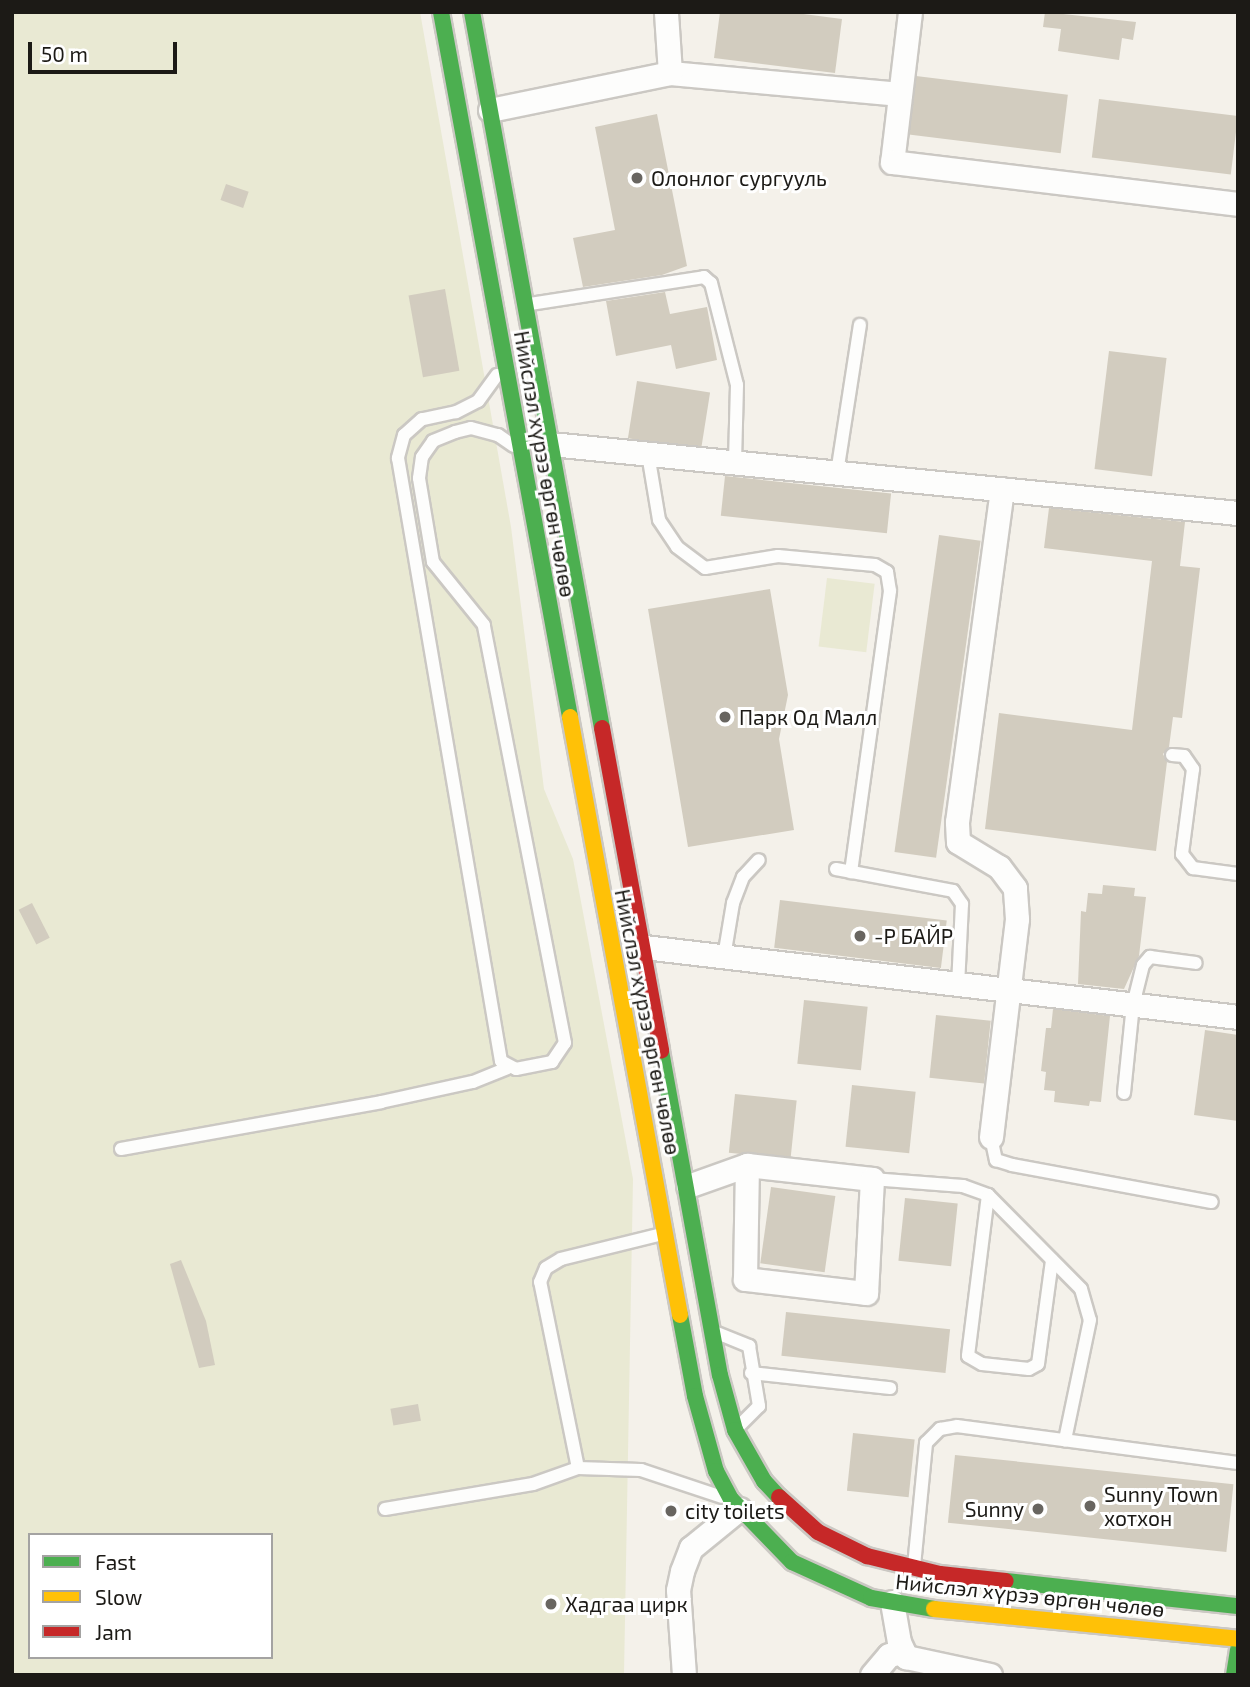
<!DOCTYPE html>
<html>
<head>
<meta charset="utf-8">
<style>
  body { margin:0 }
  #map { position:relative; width:1250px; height:1687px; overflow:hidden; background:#f4f1ea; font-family:"Exo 2",sans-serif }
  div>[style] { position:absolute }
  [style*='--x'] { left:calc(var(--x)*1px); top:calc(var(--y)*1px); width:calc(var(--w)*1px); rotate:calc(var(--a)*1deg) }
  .green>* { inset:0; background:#e9e9d3; transform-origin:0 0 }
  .building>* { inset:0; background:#d2ccbf; transform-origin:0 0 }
  .roads { filter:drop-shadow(2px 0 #cbc8c3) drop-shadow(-2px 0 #cbc8c3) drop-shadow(0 2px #cbc8c3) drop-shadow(0 -2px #cbc8c3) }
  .lane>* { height:12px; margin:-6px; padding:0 6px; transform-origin:6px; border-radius:6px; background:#fdfdfc }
  .street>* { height:23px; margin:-11.5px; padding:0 11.5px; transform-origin:11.5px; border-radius:11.5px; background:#fdfdfc }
  .fast>* { height:16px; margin:-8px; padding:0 8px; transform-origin:8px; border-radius:8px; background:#4caf50 }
  .slow>* { height:16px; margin:-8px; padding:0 8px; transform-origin:8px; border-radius:8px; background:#ffc107 }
  .jam>* { height:16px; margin:-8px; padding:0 8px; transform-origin:8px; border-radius:8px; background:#c62828 }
  .dots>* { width:19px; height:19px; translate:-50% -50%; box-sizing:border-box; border:4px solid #fff; border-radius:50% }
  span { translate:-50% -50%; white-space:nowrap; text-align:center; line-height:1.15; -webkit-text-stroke:6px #fff; paint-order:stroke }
  .poi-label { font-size:21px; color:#1c1a16 }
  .left { translate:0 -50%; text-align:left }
  .right { translate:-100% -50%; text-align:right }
  .street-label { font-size:21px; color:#1c1a16 }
  .frame { position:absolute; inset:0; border:14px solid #1c1a16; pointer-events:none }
  .legend { position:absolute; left:28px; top:1533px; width:245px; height:126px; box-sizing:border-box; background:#fff; border:2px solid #a4a3a2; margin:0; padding:9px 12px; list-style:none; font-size:21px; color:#1c1a16 }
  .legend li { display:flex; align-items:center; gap:14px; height:35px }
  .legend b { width:35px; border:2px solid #a4a3a2 }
  .scale { position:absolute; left:28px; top:42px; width:149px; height:32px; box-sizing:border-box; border:4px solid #1c1a16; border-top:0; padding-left:9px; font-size:21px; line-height:24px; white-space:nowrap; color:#1c1a16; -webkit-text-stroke:5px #fff; paint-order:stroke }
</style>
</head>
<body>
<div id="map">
  <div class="green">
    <div style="clip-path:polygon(evenodd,12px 12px,420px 12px,511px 527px,544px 789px,573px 859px,633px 1179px,624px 1675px,12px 1675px,12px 12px,30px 1535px,271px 1535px,271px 1657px,30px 1657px,30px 1535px)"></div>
    <div style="left:827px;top:578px;width:48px;height:69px;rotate:7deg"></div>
  </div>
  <div class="building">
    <div style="clip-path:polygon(720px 12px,788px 12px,842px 19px,835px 73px,714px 58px)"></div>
    <div style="clip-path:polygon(1045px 12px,1136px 22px,1133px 40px,1122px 38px,1119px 60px,1058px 51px,1061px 29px,1043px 27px)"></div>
    <div style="left:916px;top:76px;width:153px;height:59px;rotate:7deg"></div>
    <div style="left:1099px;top:99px;width:140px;height:59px;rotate:7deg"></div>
    <div style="clip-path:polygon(657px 114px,687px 266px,662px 275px,583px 287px,573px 238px,615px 230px,595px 127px)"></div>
    <div style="left:226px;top:184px;width:24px;height:17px;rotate:19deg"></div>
    <div style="left:445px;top:289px;width:83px;height:37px;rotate:80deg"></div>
    <div style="clip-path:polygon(665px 292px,670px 314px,707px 307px,717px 360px,676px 369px,671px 345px,616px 356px,606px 301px)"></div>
    <div style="left:1109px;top:351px;width:58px;height:119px;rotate:7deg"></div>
    <div style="left:637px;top:381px;width:74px;height:58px;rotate:9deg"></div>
    <div style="left:725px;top:476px;width:167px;height:40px;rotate:6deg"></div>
    <div style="clip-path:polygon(1049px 508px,1185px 522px,1180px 566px,1200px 568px,1182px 718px,1173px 717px,1169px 747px,1163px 754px,1167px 762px,1156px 851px,985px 829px,999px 713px,1132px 730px,1152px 561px,1044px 548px)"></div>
    <div style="left:939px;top:535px;width:42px;height:320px;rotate:8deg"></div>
    <div style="clip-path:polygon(770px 589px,788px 695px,779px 739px,794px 830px,688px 847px,648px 609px)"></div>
    <div style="clip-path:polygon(1103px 885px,1135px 888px,1134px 896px,1146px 897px,1139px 956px,1124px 989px,1078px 984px,1081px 911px,1086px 912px,1088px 893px,1102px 894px)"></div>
    <div style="left:780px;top:900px;width:168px;height:48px;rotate:7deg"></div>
    <div style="left:32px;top:903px;width:39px;height:15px;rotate:63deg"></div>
    <div style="left:804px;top:1000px;width:64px;height:64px;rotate:6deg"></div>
    <div style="clip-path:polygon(1053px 1009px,1110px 1016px,1101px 1102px,1090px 1101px,1089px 1106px,1054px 1102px,1055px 1091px,1044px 1090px,1046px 1072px,1041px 1071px,1046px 1028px,1051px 1028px)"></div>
    <div style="left:936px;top:1015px;width:55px;height:63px;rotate:6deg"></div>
    <div style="clip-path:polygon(1205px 1030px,1238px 1035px,1238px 1121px,1194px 1115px)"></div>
    <div style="left:852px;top:1085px;width:64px;height:62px;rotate:6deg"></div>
    <div style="left:735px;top:1094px;width:62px;height:59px;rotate:6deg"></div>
    <div style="left:771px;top:1187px;width:65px;height:77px;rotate:8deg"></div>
    <div style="left:905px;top:1198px;width:53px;height:63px;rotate:6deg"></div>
    <div style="clip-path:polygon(181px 1260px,206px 1321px,215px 1365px,199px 1368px,170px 1264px)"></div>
    <div style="left:786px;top:1312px;width:165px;height:44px;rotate:6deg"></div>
    <div style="left:418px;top:1404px;width:17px;height:28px;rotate:80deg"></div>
    <div style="left:853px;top:1433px;width:62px;height:58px;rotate:6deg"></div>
    <div style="left:955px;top:1455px;width:280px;height:68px;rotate:6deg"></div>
  </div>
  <div class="roads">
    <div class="lane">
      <div style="--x:530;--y:304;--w:176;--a:-8.8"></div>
      <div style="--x:704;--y:277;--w:9;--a:41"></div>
      <div style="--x:711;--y:283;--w:105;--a:75.7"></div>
      <div style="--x:737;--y:385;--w:78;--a:91.5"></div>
      <div style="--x:497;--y:375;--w:32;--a:126"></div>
      <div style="--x:478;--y:401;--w:25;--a:153"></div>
      <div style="--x:456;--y:412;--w:35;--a:168"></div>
      <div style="--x:422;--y:419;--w:24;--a:138"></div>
      <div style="--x:404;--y:435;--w:24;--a:105"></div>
      <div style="--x:398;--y:458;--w:612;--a:80.31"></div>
      <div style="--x:501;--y:1061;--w:17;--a:28"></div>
      <div style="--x:516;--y:1069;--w:37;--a:-11"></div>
      <div style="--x:552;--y:1062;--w:23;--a:-56"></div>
      <div style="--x:565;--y:1043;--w:426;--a:-101"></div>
      <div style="--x:484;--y:625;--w:81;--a:-129"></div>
      <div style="--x:433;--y:562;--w:85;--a:-99.5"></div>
      <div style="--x:419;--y:478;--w:21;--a:-82"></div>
      <div style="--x:422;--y:457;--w:19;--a:-55"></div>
      <div style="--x:433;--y:441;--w:24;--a:-22"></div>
      <div style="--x:455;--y:432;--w:16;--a:-14"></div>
      <div style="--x:471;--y:428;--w:28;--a:15"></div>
      <div style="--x:498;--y:435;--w:19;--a:35"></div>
      <div style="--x:648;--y:454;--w:67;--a:80.5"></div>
      <div style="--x:659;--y:520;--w:32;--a:56"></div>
      <div style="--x:677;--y:547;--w:35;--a:37"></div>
      <div style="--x:705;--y:568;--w:74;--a:-9.3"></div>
      <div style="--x:778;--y:556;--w:97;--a:5.3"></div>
      <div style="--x:875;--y:565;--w:14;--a:30"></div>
      <div style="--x:887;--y:572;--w:19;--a:81"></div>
      <div style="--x:890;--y:591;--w:284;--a:97.9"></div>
      <div style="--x:837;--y:473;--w:150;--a:-81.2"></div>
      <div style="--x:1172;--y:755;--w:12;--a:5"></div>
      <div style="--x:1184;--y:756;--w:16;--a:55"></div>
      <div style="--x:1193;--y:769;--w:86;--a:97.4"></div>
      <div style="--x:1182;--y:854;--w:18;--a:52"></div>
      <div style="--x:1193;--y:868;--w:45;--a:7.6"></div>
      <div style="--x:836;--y:869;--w:119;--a:10.6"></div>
      <div style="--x:953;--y:891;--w:16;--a:55"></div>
      <div style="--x:962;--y:904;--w:82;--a:92.8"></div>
      <div style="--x:724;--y:957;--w:55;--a:-80.5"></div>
      <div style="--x:733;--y:903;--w:28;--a:-69"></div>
      <div style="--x:743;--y:877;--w:23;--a:-47"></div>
      <div style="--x:1124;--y:1093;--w:88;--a:-84.2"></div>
      <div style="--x:1133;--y:1005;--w:41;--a:-76"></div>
      <div style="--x:1143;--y:965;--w:11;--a:-49"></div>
      <div style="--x:1150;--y:957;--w:46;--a:7.4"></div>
      <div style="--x:991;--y:1137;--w:24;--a:78"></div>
      <div style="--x:996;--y:1160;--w:17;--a:17"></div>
      <div style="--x:1012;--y:1165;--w:203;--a:10.5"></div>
      <div style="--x:121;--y:1149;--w:264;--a:-10.2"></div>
      <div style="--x:381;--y:1102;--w:94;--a:-12.3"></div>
      <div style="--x:473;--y:1082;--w:37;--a:-22"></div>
      <div style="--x:872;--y:1179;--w:91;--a:4.4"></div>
      <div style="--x:963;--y:1186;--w:27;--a:20"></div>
      <div style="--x:988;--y:1195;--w:132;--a:45.3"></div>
      <div style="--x:1081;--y:1289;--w:32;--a:74"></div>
      <div style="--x:1090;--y:1320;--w:123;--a:101.8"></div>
      <div style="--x:988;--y:1195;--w:162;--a:97.1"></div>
      <div style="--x:968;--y:1356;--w:16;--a:30"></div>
      <div style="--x:982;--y:1364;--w:47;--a:6.1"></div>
      <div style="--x:1029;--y:1369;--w:10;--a:-29"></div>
      <div style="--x:1038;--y:1364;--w:105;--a:-82.3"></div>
      <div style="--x:717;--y:1333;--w:35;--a:22"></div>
      <div style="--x:749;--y:1346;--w:61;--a:80.5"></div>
      <div style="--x:759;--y:1406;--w:30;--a:135"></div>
      <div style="--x:751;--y:1373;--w:140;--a:6.2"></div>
      <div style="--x:578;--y:1468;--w:190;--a:-101.5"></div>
      <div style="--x:540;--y:1282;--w:15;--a:-67"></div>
      <div style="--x:546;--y:1268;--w:17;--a:-31"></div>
      <div style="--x:561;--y:1259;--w:104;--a:-13.9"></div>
      <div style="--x:385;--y:1509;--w:150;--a:-9.6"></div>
      <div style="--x:533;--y:1484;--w:48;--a:-19.6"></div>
      <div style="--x:578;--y:1468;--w:63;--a:1.8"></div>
      <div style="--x:641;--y:1470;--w:85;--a:18.4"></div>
      <div style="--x:914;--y:1566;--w:124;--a:-84.4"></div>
      <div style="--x:926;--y:1443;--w:20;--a:-45"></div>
      <div style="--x:940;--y:1429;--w:17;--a:-10"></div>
      <div style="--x:957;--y:1426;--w:283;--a:7.5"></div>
    </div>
    <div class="street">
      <div style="--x:910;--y:12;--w:151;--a:96.8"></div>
      <div style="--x:892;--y:162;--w:349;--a:6.9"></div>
      <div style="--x:670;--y:73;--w:231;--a:5.2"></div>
      <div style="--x:490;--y:110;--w:184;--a:-11.6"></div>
      <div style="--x:670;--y:73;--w:61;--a:-93.8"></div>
      <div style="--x:551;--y:444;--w:690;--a:5.74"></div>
      <div style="--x:644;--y:947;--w:598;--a:6.72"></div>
      <div style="--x:991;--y:1137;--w:220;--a:-83.2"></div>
      <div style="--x:1017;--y:919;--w:31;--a:-94"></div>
      <div style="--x:1015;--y:888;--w:26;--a:-127"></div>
      <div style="--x:999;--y:867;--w:48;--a:-148.6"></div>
      <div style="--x:958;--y:842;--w:20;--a:-93"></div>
      <div style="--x:957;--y:822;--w:336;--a:-82.3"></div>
      <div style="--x:688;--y:1186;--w:63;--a:-19.6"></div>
      <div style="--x:747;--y:1165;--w:126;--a:6.4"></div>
      <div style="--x:872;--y:1179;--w:114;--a:93"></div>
      <div style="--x:866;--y:1293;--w:122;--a:-173.4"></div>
      <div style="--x:745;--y:1279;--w:114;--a:-89"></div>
      <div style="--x:892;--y:1602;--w:41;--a:80.1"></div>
      <div style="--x:899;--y:1642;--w:17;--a:65"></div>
      <div style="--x:906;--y:1657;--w:86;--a:12.1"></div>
      <div style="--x:684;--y:1675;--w:85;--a:-94"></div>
      <div style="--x:678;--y:1590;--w:19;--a:-78"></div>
      <div style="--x:682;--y:1571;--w:25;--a:-69"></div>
      <div style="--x:691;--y:1548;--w:62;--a:-39.1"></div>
      <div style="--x:872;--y:1675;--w:26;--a:-50"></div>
      <div style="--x:889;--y:1655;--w:14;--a:-12"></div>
    </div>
    <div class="fast">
      <div style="--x:441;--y:12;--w:717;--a:79.63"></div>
      <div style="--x:472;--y:12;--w:728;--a:79.71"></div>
      <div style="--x:661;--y:1051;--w:329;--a:79.7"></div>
      <div style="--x:720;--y:1375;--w:57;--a:74.7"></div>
      <div style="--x:735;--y:1430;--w:59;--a:60.4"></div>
      <div style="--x:764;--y:1481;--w:22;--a:47"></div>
      <div style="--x:680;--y:1315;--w:82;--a:79.5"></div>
      <div style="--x:695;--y:1396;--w:78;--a:74.4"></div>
      <div style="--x:716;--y:1471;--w:32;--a:62"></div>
      <div style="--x:731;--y:1499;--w:88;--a:45.9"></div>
      <div style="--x:792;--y:1562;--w:87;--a:24.5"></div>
      <div style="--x:871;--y:1598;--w:64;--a:9.9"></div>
      <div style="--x:1006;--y:1581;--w:233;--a:6.2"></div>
      <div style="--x:1234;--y:1675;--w:25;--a:-81"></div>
    </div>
    <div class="slow">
      <div style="--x:570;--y:717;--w:608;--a:79.58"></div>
      <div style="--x:934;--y:1609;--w:305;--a:5.6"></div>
    </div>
    <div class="jam">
      <div style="--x:602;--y:728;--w:328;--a:79.6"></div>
      <div style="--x:779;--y:1497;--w:52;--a:41.9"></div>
      <div style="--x:818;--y:1532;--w:55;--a:26.1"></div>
      <div style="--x:867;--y:1556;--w:75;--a:13.9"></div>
      <div style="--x:940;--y:1574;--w:66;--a:6.1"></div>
    </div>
  </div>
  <div class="dots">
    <div style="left:637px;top:178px;background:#686560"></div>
    <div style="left:725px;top:717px;background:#686560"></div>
    <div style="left:860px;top:936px;background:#686560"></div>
    <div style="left:1090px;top:1506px;background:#686560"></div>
    <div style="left:1038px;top:1509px;background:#686560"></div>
    <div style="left:671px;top:1511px;background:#686560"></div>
    <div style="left:551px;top:1604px;background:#686560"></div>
  </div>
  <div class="poi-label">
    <span class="left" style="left:651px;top:178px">Олонлог сургууль</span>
    <span class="left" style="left:739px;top:717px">Парк Од Малл</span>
    <span class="left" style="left:874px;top:936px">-Р БАЙР</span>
    <span class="left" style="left:1104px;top:1506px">Sunny Town<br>хотхон</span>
    <span class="right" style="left:1024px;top:1509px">Sunny</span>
    <span class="left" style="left:685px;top:1511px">city toilets</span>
    <span class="left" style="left:565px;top:1604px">Хадгаа цирк</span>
  </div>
  <div class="street-label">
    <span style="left:545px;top:464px;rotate:80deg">Нийслэл хүрээ өргөн чөлөө</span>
    <span style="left:648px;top:1022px;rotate:79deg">Нийслэл хүрээ өргөн чөлөө</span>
    <span style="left:1030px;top:1595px;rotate:6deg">Нийслэл хүрээ өргөн чөлөө</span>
  </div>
  <div class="frame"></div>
  <ul class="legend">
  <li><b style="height:9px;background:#4caf50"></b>Fast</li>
  <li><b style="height:9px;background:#ffc107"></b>Slow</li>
  <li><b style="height:9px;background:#c62828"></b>Jam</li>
  </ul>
  <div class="scale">50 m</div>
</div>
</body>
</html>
